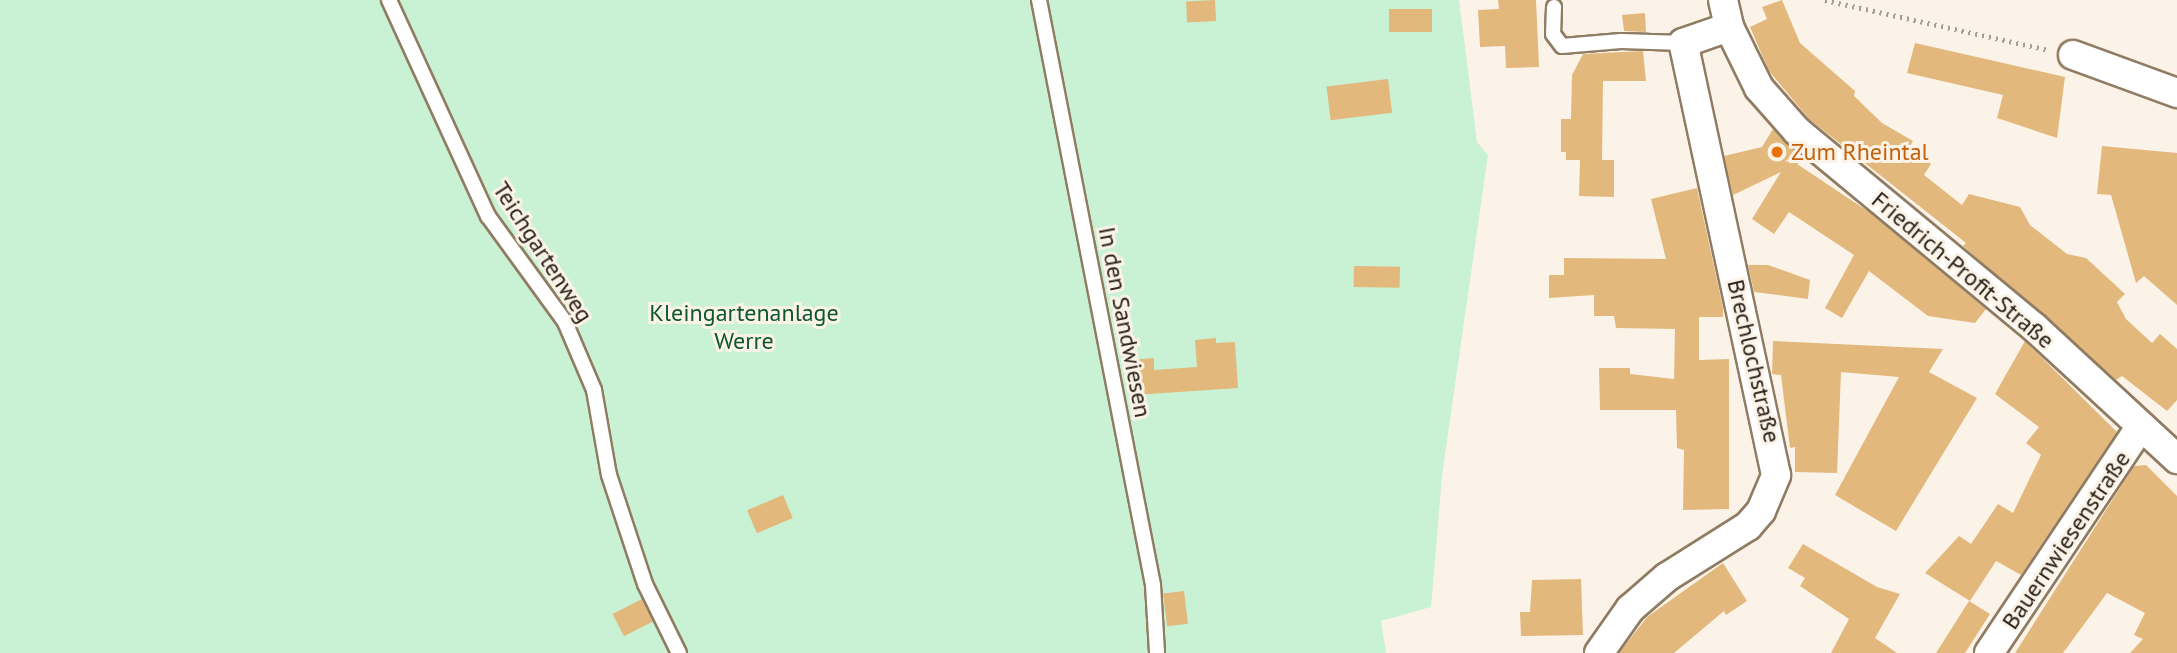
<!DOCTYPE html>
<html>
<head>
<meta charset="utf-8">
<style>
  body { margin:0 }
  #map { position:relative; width:2177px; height:653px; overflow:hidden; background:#fcf3e8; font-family:"PT Sans",sans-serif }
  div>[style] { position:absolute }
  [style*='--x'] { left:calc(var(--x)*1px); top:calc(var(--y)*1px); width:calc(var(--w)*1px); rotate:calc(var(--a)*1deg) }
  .green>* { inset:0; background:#c9f2d4 }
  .building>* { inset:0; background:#e3b87c; transform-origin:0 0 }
  .path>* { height:4.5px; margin-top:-2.25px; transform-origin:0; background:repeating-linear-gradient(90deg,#a59c92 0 2px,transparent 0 7px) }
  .roads { filter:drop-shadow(2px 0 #907c62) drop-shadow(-2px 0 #907c62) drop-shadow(0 2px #907c62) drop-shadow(0 -2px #907c62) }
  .lane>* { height:14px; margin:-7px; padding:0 7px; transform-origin:7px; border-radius:7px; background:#fff }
  .street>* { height:28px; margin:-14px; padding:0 14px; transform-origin:14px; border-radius:14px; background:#fff }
  .dots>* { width:19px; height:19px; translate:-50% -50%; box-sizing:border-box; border:4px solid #fcf3e8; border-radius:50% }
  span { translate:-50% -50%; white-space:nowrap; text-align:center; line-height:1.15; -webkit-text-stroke:6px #fcf3e8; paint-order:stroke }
  .food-label { font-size:24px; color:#c56008 }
  .left { translate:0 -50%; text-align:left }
  .street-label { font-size:24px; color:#292117 }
  .park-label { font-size:24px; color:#0c572e }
</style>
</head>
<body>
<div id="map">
  <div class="green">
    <div style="clip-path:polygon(0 0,1459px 0,1477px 142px,1488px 155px,1442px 476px,1431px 607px,1381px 621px,1386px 653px,0 653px)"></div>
  </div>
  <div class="building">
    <div style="left:1215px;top:0;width:21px;height:29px;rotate:87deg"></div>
    <div style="clip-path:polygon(1498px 0,1536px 0,1539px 67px,1506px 68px,1505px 46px,1480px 47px,1478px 10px,1499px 9px)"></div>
    <div style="clip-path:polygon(1782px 0,1800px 43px,1855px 91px,1854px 96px,1882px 123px,1913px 141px,1908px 150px,1931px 164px,1924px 175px,1962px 205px,1969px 194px,2020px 207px,2030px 225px,2067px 254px,2086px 258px,2125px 294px,2117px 302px,2126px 319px,2152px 343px,2160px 334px,2177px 349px,2177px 400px,2167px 411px,2122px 376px,2116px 380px,1963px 246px,1966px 243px,1809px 119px,1769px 71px,1750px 27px,1767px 19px,1762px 7px)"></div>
    <div style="left:1389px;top:9px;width:43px;height:23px"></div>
    <div style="clip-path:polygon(1645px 13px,1646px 32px,1624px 31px,1622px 15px)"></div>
    <div style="clip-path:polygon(1915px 43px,2065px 77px,2057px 138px,1997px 118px,2003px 95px,1907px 73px)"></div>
    <div style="clip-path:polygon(1643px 51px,1646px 81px,1603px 81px,1602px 160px,1614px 160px,1614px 197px,1579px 196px,1580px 160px,1566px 160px,1566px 152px,1561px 152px,1561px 119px,1571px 119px,1572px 75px,1583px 54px)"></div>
    <div style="left:1388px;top:79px;width:34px;height:62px;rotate:83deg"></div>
    <div style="clip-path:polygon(1773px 129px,1804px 159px,1797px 164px,1872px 214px,1986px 309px,1975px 323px,1928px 316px,1869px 271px,1842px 318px,1825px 308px,1854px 255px,1789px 212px,1774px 234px,1752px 219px,1781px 172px,1733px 195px,1724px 156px,1762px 147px)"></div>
    <div style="clip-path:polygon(2102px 146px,2177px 153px,2177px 305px,2144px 276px,2136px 283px,2111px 195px,2097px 194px)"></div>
    <div style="clip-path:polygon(1697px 188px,1723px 308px,1723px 317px,1699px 317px,1699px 360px,1729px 359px,1729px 509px,1683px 510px,1684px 450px,1677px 448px,1676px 410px,1600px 410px,1599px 368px,1630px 368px,1630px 374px,1674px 379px,1675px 329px,1616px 328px,1614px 316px,1594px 316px,1594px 295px,1549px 298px,1549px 275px,1564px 275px,1564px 258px,1666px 259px,1651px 199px)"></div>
    <div style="clip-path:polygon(1748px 265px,1768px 265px,1810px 280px,1808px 299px,1754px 292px)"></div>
    <div style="left:1354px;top:266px;width:46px;height:21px;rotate:1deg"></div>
    <div style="clip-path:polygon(1216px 338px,1216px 343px,1235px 342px,1238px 388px,1134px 395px,1131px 360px,1154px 358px,1154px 370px,1197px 367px,1195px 340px)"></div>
    <div style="clip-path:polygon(1773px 341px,1943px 349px,1929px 372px,1977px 398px,1896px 531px,1835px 495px,1899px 377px,1841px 372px,1837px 473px,1795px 472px,1795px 447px,1790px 448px,1781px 375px,1772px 374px)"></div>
    <div style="clip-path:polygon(2025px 341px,2117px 432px,2021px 575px,1996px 561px,1970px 601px,1925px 573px,1959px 536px,1971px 544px,1998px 504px,2013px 513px,2041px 455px,2026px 443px,2039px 427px,1995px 394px)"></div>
    <div style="clip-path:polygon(2146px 465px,2177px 496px,2177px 653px,2130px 653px,2143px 639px,2134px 635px,2145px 613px,2107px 593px,2063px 653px,2015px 653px,2134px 466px)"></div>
    <div style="left:783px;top:495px;width:25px;height:39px;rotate:67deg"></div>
    <div style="clip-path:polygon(1803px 544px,1877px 587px,1900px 594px,1875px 638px,1897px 653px,1831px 653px,1849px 619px,1800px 586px,1805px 578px,1788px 568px)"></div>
    <div style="clip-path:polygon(1723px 563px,1747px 601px,1726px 615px,1724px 611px,1674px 653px,1619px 653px,1647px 617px)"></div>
    <div style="clip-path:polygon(1581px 579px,1583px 635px,1521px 636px,1520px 612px,1530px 612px,1532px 580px)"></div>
    <div style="left:1184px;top:591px;width:33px;height:21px;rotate:83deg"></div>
    <div style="left:642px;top:599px;width:25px;height:33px;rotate:63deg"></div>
    <div style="clip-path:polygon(1969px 601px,1990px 614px,1965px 653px,1936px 653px)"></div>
  </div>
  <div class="path">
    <div style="--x:1825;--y:0;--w:230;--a:12.6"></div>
  </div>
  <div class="roads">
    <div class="lane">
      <div style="--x:389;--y:0;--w:238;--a:65.4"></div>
      <div style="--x:488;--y:216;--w:131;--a:54"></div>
      <div style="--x:565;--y:322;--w:74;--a:66.9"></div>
      <div style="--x:594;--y:390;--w:86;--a:80"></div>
      <div style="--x:609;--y:475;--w:115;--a:71.7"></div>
      <div style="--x:645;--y:584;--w:77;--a:63.8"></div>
      <div style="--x:1039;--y:0;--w:596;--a:78.97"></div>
      <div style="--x:1153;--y:585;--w:68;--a:86.6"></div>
      <div style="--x:1554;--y:7;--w:27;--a:92"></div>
      <div style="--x:1553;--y:34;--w:15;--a:53"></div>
      <div style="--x:1562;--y:46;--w:59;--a:-4.8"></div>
      <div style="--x:1621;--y:41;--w:62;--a:1.8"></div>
    </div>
    <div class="street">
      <div style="--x:1723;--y:0;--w:28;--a:77"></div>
      <div style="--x:1729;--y:27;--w:68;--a:63.8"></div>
      <div style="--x:1759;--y:88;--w:57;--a:48.5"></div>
      <div style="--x:1797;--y:131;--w:308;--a:39.6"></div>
      <div style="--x:2034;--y:327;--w:195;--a:42.7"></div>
      <div style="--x:2073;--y:55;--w:111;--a:20.1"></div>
      <div style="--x:1599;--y:653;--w:54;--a:-54.8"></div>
      <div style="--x:1630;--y:609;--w:49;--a:-40.9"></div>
      <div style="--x:1667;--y:577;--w:96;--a:-32.2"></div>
      <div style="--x:1748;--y:526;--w:20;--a:-49"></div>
      <div style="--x:1761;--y:511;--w:39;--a:-67"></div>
      <div style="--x:1776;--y:475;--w:442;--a:-102.1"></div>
      <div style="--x:1683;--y:43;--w:49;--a:-19.2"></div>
      <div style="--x:1989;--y:653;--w:273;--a:-56.2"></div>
    </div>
  </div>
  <div class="dots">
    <div style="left:1777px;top:152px;background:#e8710a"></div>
  </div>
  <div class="food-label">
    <span class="left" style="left:1791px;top:152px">Zum Rheintal</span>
  </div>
  <div class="street-label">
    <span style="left:543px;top:252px;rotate:57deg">Teichgartenweg</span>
    <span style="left:1963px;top:270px;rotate:40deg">Friedrich-Profit-Straße</span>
    <span style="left:1125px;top:322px;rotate:79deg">In den Sandwiesen</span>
    <span style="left:1754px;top:361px;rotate:77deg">Brechlochstraße</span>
    <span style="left:2066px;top:540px;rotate:-56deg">Bauernwiesenstraße</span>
  </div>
  <div class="park-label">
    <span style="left:744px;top:327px">Kleingartenanlage<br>Werre</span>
  </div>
</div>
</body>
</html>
